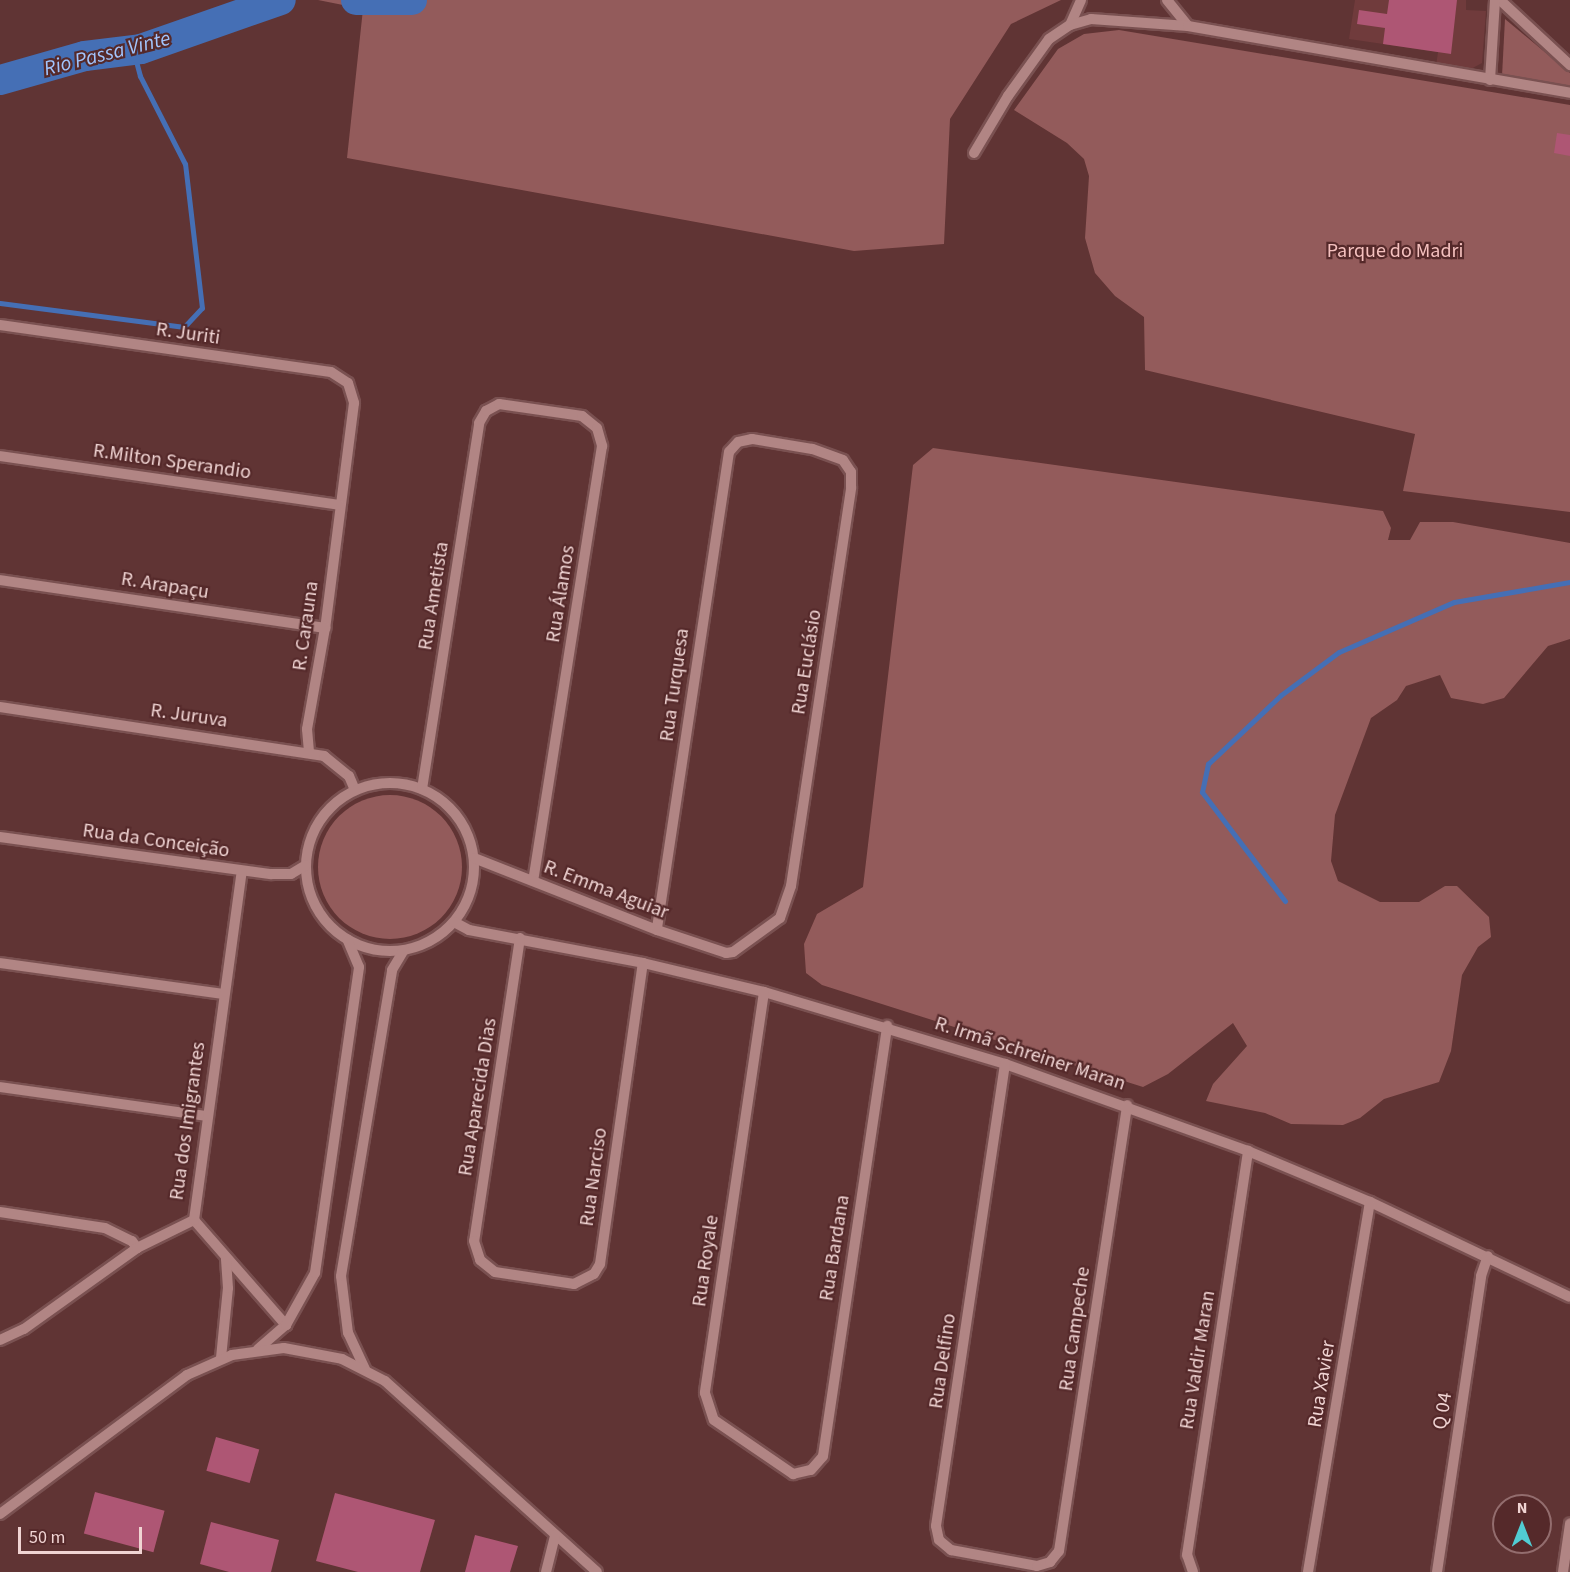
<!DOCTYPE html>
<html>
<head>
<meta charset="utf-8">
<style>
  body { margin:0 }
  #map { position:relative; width:1570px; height:1572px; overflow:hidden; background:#603434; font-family:"Source Sans 3",sans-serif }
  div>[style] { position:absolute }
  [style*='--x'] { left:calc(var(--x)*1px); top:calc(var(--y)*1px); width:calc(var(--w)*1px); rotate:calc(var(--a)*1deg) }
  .built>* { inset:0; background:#703b3c }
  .green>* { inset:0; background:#935b5b }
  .round { border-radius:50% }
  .stream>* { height:5px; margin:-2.5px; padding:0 2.5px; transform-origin:2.5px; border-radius:2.5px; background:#456fb5 }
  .river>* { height:30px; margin:-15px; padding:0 15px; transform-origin:15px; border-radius:15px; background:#456fb5 }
  .building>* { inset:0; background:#ae5674; transform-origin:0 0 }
  .roads { filter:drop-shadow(2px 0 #7a5151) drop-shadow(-2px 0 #7a5151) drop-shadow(0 2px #7a5151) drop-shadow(0 -2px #7a5151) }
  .minor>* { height:10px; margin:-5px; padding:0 5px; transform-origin:5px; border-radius:5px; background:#b18584 }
  .minor>.ring { margin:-5px; padding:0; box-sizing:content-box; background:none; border:10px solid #b18584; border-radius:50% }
  span { translate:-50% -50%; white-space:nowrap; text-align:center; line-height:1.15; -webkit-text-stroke:4.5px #55292a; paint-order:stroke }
  .park-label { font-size:20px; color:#f5c1bf }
  .street-label { font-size:20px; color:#f0d4d3 }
  .water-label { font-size:21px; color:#a1c4fd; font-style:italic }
  .north { position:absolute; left:1492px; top:1494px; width:60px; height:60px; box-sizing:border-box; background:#55292a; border:2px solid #936d6e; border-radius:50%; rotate:0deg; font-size:16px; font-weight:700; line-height:24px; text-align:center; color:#f0d4d3 }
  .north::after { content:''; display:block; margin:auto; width:21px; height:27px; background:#51ccd3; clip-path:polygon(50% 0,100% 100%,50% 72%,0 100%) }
  .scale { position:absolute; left:18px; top:1527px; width:124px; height:27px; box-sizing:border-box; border:3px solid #f0d4d3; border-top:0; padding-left:8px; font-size:18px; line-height:21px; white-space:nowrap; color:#f0d4d3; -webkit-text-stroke:4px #55292a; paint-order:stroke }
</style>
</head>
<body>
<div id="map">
  <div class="built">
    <div style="clip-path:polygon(1355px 0,1466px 0,1466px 10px,1486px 11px,1482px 63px,1467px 71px,1436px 66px,1438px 52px,1349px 39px)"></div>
  </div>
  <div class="green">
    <div style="clip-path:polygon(318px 0,1061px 0,1011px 24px,950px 119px,944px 244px,854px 251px,347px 158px,363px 9px)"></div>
    <div style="clip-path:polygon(1505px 19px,1570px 73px,1570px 88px,1502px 76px)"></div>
    <div style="clip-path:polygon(1119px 30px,1570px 105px,1570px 512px,1403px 491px,1415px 434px,1145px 370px,1144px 317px,1115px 296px,1095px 273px,1085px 238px,1089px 176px,1084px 159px,1067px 143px,1014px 110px,1058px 49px,1084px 34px)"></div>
    <div style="clip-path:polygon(933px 448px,1383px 511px,1391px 528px,1388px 540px,1410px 540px,1420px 522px,1453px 522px,1570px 543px,1570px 639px,1548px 646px,1504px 698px,1483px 704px,1451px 698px,1440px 675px,1406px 686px,1397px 700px,1371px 718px,1335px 815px,1331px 861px,1338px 881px,1380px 902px,1419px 902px,1445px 886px,1457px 886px,1489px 917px,1491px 937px,1478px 947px,1462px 975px,1451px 1051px,1439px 1082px,1384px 1099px,1360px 1118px,1343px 1125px,1291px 1124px,1265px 1113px,1206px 1101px,1213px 1084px,1247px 1046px,1233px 1023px,1168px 1074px,1143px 1087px,822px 985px,806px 973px,804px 944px,817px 914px,863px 887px,913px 465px)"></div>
    <div class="round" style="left:318px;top:795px;width:144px;height:144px"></div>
  </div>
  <div class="stream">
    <div style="--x:0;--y:303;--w:186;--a:7.4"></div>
    <div style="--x:184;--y:327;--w:26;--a:-47"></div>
    <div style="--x:202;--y:308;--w:145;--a:-96.7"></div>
    <div style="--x:185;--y:164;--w:99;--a:-117.1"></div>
    <div style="--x:140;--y:76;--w:20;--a:-105"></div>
    <div style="--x:135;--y:57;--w:10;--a:-53"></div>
    <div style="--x:1285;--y:901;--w:137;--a:-127.3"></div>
    <div style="--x:1202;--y:792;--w:29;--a:-78"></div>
    <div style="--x:1208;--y:764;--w:100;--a:-43.4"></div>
    <div style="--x:1281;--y:695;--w:72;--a:-36.6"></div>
    <div style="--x:1339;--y:652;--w:125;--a:-23.5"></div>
    <div style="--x:1454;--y:602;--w:118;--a:-9.8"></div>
  </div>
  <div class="river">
    <div style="--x:356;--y:0;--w:56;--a:0"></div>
    <div style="--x:0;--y:80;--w:88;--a:-15.8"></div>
    <div style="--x:85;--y:56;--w:56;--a:-7.1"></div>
    <div style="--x:141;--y:49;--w:148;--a:-19.3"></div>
  </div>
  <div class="building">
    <div style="clip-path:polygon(1389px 0,1457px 0,1451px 54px,1383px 44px,1385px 28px,1357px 24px,1359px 10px,1387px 14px)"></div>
    <div style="clip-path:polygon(1557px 133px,1570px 135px,1570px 156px,1554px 153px)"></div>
    <div style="left:216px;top:1437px;width:45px;height:35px;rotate:16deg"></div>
    <div style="left:95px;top:1492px;width:72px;height:43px;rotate:15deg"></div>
    <div style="clip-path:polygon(335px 1493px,435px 1520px,420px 1572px,358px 1572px,316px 1561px)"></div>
    <div style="clip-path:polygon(211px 1522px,279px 1540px,271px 1572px,229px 1572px,200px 1564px)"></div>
    <div style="clip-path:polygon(475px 1535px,518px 1546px,510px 1572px,465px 1572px)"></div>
  </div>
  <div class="roads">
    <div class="minor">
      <div style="--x:1167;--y:0;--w:33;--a:51"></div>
      <div style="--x:1500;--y:0;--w:96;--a:42.9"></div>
      <div style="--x:1070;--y:25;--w:27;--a:-66"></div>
      <div style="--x:1490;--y:80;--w:80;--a:-86.4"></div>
      <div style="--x:974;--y:153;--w:66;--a:-59.2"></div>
      <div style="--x:1008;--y:96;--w:70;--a:-54.3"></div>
      <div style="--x:1049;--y:39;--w:25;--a:-34"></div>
      <div style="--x:1070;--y:25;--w:22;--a:-16"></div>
      <div style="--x:1091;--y:19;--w:97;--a:4.1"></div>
      <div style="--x:1188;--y:26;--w:388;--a:9.9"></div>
      <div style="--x:0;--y:325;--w:334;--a:8.1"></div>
      <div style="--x:331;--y:372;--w:20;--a:33"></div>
      <div style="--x:348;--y:383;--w:21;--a:73"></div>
      <div style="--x:354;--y:403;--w:227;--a:97.3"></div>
      <div style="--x:325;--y:628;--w:103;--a:100.1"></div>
      <div style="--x:307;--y:729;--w:23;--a:85"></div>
      <div style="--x:0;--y:456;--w:343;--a:8.2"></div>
      <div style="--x:0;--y:580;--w:329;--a:8.4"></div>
      <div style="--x:0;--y:707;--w:328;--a:8.6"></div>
      <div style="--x:324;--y:756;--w:32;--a:39"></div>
      <div style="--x:349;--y:776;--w:15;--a:67"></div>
      <div class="ring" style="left:306px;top:783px;width:158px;height:158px"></div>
      <div style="--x:422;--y:789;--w:370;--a:-81.1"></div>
      <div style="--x:479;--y:423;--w:14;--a:-60"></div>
      <div style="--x:486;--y:411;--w:15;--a:-28"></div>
      <div style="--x:499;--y:404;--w:84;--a:8.2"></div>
      <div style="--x:582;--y:416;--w:19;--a:39"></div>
      <div style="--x:597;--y:428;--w:19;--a:74"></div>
      <div style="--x:602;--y:446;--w:440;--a:99"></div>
      <div style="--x:0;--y:837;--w:274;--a:7.8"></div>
      <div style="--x:271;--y:874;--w:20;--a:0"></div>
      <div style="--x:291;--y:874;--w:17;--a:-31"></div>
      <div style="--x:474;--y:858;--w:197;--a:21.5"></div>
      <div style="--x:657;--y:930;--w:73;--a:18.4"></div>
      <div style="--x:726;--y:953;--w:7;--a:-8"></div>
      <div style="--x:733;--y:952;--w:58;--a:-35.9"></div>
      <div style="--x:780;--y:918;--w:34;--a:-71"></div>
      <div style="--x:791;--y:886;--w:403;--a:-81.4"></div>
      <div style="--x:851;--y:487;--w:15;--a:-90"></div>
      <div style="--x:851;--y:472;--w:14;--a:-124"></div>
      <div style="--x:843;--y:460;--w:33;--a:-160"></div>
      <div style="--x:812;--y:449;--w:61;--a:-170.5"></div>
      <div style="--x:752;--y:439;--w:14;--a:168"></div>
      <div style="--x:738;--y:442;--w:13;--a:132"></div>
      <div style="--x:729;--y:452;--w:483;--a:98.6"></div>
      <div style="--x:454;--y:922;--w:17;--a:28"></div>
      <div style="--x:469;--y:930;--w:177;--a:10.7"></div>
      <div style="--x:643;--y:963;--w:124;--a:13.5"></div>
      <div style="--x:764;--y:992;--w:252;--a:16.6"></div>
      <div style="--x:1005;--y:1064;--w:258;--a:19.7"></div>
      <div style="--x:1248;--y:1151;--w:132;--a:22.7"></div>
      <div style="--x:1370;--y:1202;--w:221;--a:25.4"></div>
      <div style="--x:520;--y:938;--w:306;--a:98.6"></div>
      <div style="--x:474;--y:1241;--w:20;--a:72"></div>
      <div style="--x:480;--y:1260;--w:19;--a:39"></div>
      <div style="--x:495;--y:1272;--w:80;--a:8.6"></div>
      <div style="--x:574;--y:1284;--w:22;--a:-27"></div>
      <div style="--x:594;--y:1274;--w:12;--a:-59"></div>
      <div style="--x:600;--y:1264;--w:304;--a:-81.9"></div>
      <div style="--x:0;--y:963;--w:226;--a:7.9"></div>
      <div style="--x:764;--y:992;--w:405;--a:98.4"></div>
      <div style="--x:705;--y:1393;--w:28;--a:72"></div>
      <div style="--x:714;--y:1420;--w:96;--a:34.4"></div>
      <div style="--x:793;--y:1474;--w:18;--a:-13"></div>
      <div style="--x:811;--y:1470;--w:18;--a:-49"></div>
      <div style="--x:823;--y:1456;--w:435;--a:-81.5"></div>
      <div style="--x:1005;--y:1064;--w:467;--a:98.5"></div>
      <div style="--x:936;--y:1526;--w:14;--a:78"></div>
      <div style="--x:939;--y:1540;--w:16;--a:40"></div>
      <div style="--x:951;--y:1550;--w:87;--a:10.5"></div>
      <div style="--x:1037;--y:1566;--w:14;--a:-17"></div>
      <div style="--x:1050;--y:1562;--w:14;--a:-51"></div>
      <div style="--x:1059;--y:1551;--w:451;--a:-81.3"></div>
      <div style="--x:0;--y:1087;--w:208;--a:8"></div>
      <div style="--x:0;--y:1212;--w:106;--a:8.7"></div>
      <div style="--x:105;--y:1228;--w:30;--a:26"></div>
      <div style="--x:132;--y:1241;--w:9;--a:54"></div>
      <div style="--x:194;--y:1220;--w:140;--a:48.8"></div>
      <div style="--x:0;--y:1340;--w:26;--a:-25"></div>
      <div style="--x:24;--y:1329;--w:139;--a:-35.6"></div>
      <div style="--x:137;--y:1248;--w:64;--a:-26.2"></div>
      <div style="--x:194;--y:1220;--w:352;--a:-82.2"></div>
      <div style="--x:258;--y:1349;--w:37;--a:-41"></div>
      <div style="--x:286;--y:1325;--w:60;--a:-60.9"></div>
      <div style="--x:315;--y:1273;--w:309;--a:-81.8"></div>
      <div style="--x:359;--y:967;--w:30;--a:-113"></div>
      <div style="--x:221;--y:1358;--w:70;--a:-84.3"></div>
      <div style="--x:228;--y:1288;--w:30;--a:-94"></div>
      <div style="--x:365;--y:1369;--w:40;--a:-115"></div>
      <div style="--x:348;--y:1333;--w:57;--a:-97"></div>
      <div style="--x:341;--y:1276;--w:310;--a:-80.5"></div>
      <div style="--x:392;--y:970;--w:23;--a:-59"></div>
      <div style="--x:0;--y:1514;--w:233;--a:-36.6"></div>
      <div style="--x:187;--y:1375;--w:49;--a:-24"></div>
      <div style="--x:232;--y:1355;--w:52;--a:-7.7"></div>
      <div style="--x:284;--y:1348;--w:59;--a:10.7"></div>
      <div style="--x:342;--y:1359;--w:48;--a:27.1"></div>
      <div style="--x:385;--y:1381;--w:285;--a:42"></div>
      <div style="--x:546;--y:1572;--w:38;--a:-76"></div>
      <div style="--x:1193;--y:1572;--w:18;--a:-109"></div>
      <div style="--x:1187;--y:1555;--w:409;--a:-81.4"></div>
      <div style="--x:1308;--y:1572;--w:375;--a:-80.5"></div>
      <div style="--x:1437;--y:1572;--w:299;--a:-81.5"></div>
      <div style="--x:1481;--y:1276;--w:21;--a:-71"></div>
      <div style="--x:1563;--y:1572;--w:49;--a:-81.7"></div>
    </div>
  </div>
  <div class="park-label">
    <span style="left:1395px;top:251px">Parque do Madri</span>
  </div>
  <div class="street-label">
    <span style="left:188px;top:334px;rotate:8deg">R. Juriti</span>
    <span style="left:172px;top:462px;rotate:8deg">R.Milton Sperandio</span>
    <span style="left:165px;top:586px;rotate:9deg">R. Arapaçu</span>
    <span style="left:561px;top:594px;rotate:-81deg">Rua Álamos</span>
    <span style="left:434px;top:596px;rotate:-81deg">Rua Ametista</span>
    <span style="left:306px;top:626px;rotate:-82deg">R. Carauna</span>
    <span style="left:807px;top:662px;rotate:-81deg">Rua Euclásio</span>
    <span style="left:675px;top:685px;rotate:-82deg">Rua Turquesa</span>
    <span style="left:189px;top:716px;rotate:8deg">R. Juruva</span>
    <span style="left:156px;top:841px;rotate:8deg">Rua da Conceição</span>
    <span style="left:606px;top:890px;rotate:21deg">R. Emma Aguiar</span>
    <span style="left:1030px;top:1054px;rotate:18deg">R. Irmã Schreiner Maran</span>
    <span style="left:478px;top:1097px;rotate:-81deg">Rua Aparecida Dias</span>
    <span style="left:188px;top:1121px;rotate:-82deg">Rua dos Imigrantes</span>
    <span style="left:594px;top:1177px;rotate:-82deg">Rua Narciso</span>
    <span style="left:835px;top:1248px;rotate:-81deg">Rua Bardana</span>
    <span style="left:706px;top:1261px;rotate:-82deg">Rua Royale</span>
    <span style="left:1075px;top:1329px;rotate:-82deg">Rua Campeche</span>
    <span style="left:1198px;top:1360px;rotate:-81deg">Rua Valdir Maran</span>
    <span style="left:943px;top:1361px;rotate:-82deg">Rua Delfino</span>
    <span style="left:1322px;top:1384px;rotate:-81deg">Rua Xavier</span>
    <span style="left:1443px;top:1411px;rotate:-81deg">Q 04</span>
  </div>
  <div class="water-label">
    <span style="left:107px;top:53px;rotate:-14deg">Rio Passa Vinte</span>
  </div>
  <div class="north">N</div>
  <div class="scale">50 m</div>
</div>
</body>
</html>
